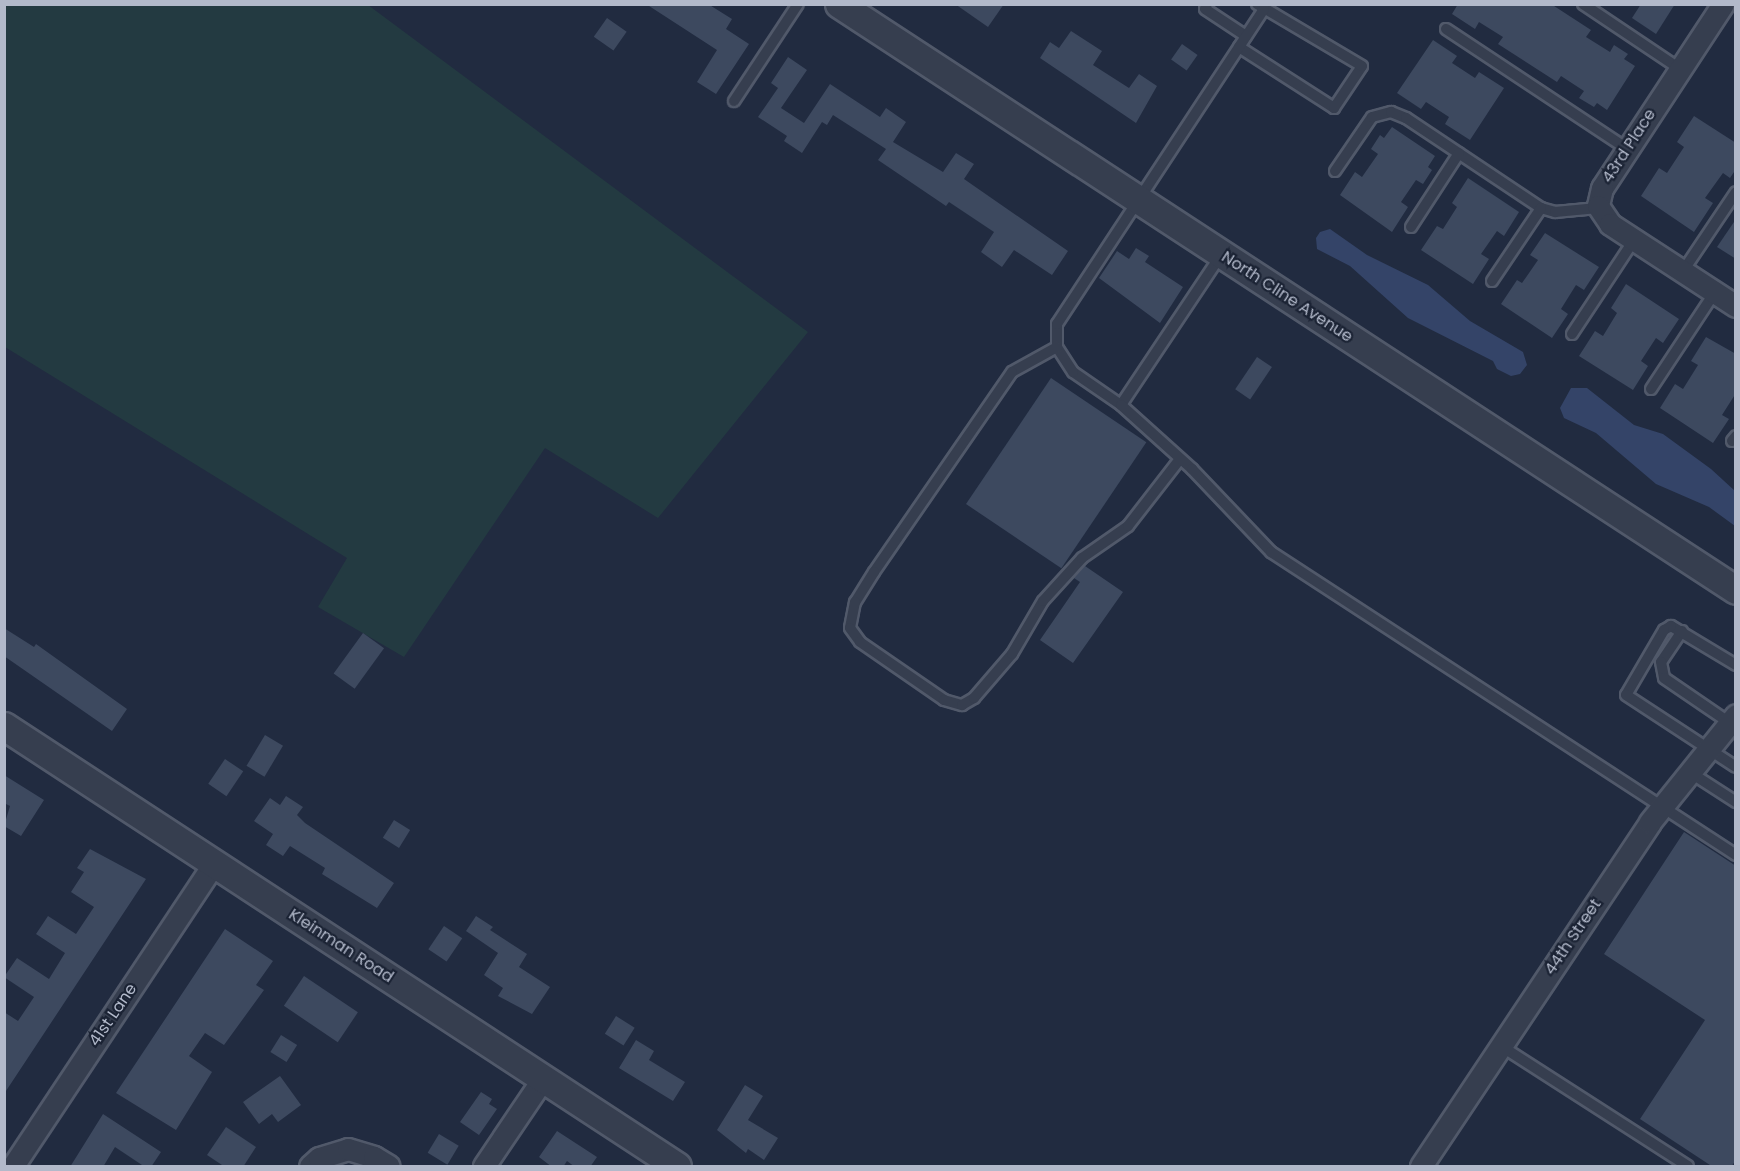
<!DOCTYPE html>
<html>
<head>
<meta charset="utf-8">
<style>
  body { margin:0 }
  #map { position:relative; width:1740px; height:1171px; overflow:hidden; background:#212b40; font-family:Poppins,sans-serif }
  div>[style] { position:absolute }
  [style*='--x'] { left:calc(var(--x)*1px); top:calc(var(--y)*1px); width:calc(var(--w)*1px); rotate:calc(var(--a)*1deg) }
  .green>* { inset:0; background:#233a41 }
  .water>* { inset:0; background:#344468 }
  .building>* { inset:0; background:#3d495f; transform-origin:0 0 }
  .roads { filter:drop-shadow(2px 0 #51596a) drop-shadow(-2px 0 #51596a) drop-shadow(0 2px #51596a) drop-shadow(0 -2px #51596a) }
  .service>* { height:10px; margin:-5px; padding:0 5px; transform-origin:5px; border-radius:5px; background:#363e4f }
  .minor>* { height:21px; margin:-10.5px; padding:0 10.5px; transform-origin:10.5px; border-radius:10.5px; background:#363e4f }
  .tertiary>* { height:27px; margin:-13.5px; padding:0 13.5px; transform-origin:13.5px; border-radius:13.5px; background:#363e4f }
  span { translate:-50% -50%; white-space:nowrap; text-align:center; line-height:1.15; -webkit-text-stroke:4.5px #1b2334; paint-order:stroke }
  .street-label { font-size:16px; color:#b2b9ca }
  .frame { position:absolute; inset:0; border:6px solid #b2b9ca; pointer-events:none }
</style>
</head>
<body>
<div id="map">
  <div class="green">
    <div style="clip-path:polygon(4px 5px,368px 5px,808px 332px,658px 518px,545px 448px,404px 657px,318px 607px,347px 558px,5px 347px)"></div>
  </div>
  <div class="water">
    <div style="clip-path:polygon(1330px 229px,1367px 255px,1428px 285px,1470px 321px,1523px 352px,1527px 365px,1520px 374px,1511px 376px,1497px 369px,1493px 361px,1408px 318px,1350px 266px,1317px 249px,1316px 238px,1320px 232px)"></div>
    <div style="clip-path:polygon(1571px 388px,1587px 388px,1634px 425px,1663px 434px,1711px 469px,1735px 491px,1735px 526px,1709px 507px,1656px 484px,1596px 433px,1564px 418px,1560px 408px)"></div>
  </div>
  <div class="building">
    <div style="clip-path:polygon(646px 4px,708px 4px,732px 19px,726px 29px,749px 44px,716px 94px,697px 82px,717px 50px)"></div>
    <div style="clip-path:polygon(955px 4px,1004px 4px,988px 27px)"></div>
    <div style="clip-path:polygon(1458px 4px,1551px 4px,1591px 30px,1586px 37px,1610px 52px,1614px 45px,1628px 54px,1624px 59px,1635px 66px,1607px 110px,1597px 103px,1594px 107px,1579px 98px,1584px 91px,1561px 76px,1557px 82px,1498px 44px,1503px 37px,1479px 22px,1475px 29px,1452px 14px)"></div>
    <div style="clip-path:polygon(1641px 4px,1675px 4px,1656px 34px,1632px 18px)"></div>
    <div style="left:607px;top:18px;width:24px;height:23px;rotate:35deg"></div>
    <div style="clip-path:polygon(1071px 31px,1102px 51px,1093px 65px,1129px 88px,1139px 74px,1157px 86px,1136px 123px,1040px 58px,1050px 42px,1059px 48px)"></div>
    <div style="clip-path:polygon(1433px 40px,1457px 56px,1452px 63px,1475px 78px,1479px 72px,1504px 88px,1470px 140px,1445px 124px,1449px 117px,1426px 102px,1421px 109px,1397px 93px)"></div>
    <div style="left:1182px;top:44px;width:19px;height:19px;rotate:35deg"></div>
    <div style="clip-path:polygon(788px 57px,807px 70px,781px 108px,804px 123px,830px 84px,880px 117px,886px 108px,906px 122px,893px 142px,943px 172px,956px 153px,974px 164px,964px 179px,1068px 251px,1052px 275px,1014px 250px,1002px 267px,981px 252px,994px 232px,949px 202px,946px 206px,878px 160px,886px 149px,833px 115px,827px 125px,822px 122px,802px 153px,784px 141px,787px 136px,758px 117px,778px 88px,771px 83px)"></div>
    <div style="clip-path:polygon(1694px 116px,1736px 143px,1736px 169px,1730px 178px,1723px 173px,1705px 198px,1713px 203px,1694px 232px,1641px 196px,1659px 168px,1667px 173px,1684px 147px,1677px 142px)"></div>
    <div style="clip-path:polygon(1392px 127px,1435px 156px,1428px 167px,1432px 170px,1423px 184px,1416px 180px,1401px 202px,1408px 207px,1392px 232px,1340px 195px,1355px 172px,1362px 177px,1378px 154px,1371px 149px,1380px 135px,1384px 138px)"></div>
    <div style="clip-path:polygon(1468px 178px,1519px 212px,1504px 236px,1497px 231px,1481px 254px,1489px 259px,1473px 284px,1421px 250px,1437px 226px,1443px 229px,1457px 207px,1452px 203px)"></div>
    <div style="clip-path:polygon(1736px 219px,1736px 259px,1717px 247px)"></div>
    <div style="clip-path:polygon(1545px 233px,1599px 267px,1584px 290px,1576px 285px,1561px 309px,1568px 314px,1552px 338px,1501px 304px,1517px 280px,1522px 283px,1538px 260px,1530px 255px)"></div>
    <div style="clip-path:polygon(1136px 248px,1149px 256px,1145px 262px,1183px 287px,1160px 323px,1099px 278px,1117px 251px,1129px 259px)"></div>
    <div style="clip-path:polygon(1626px 284px,1679px 319px,1663px 343px,1656px 338px,1641px 361px,1648px 366px,1633px 390px,1579px 356px,1595px 331px,1603px 336px,1617px 313px,1611px 308px)"></div>
    <div style="clip-path:polygon(1706px 337px,1736px 354px,1736px 393px,1722px 415px,1729px 419px,1713px 443px,1660px 408px,1675px 384px,1683px 389px,1698px 365px,1691px 361px)"></div>
    <div style="left:1257px;top:357px;width:18px;height:39px;rotate:34deg"></div>
    <div style="left:1051px;top:378px;width:115px;height:152px;rotate:34deg"></div>
    <div style="clip-path:polygon(1085px 566px,1123px 592px,1073px 663px,1040px 640px,1080px 582px,1074px 578px)"></div>
    <div style="clip-path:polygon(4px 628px,34px 647px,36px 644px,127px 709px,112px 731px,4px 656px)"></div>
    <div style="left:363px;top:633px;width:26px;height:50px;rotate:36deg"></div>
    <div style="left:265px;top:735px;width:21px;height:36px;rotate:31deg"></div>
    <div style="left:225px;top:759px;width:22px;height:30px;rotate:34deg"></div>
    <div style="clip-path:polygon(4px 775px,44px 800px,21px 836px,4px 826px,10px 806px,4px 803px)"></div>
    <div style="clip-path:polygon(286px 796px,303px 807px,297px 815px,305px 823px,394px 883px,377px 908px,322px 874px,325px 868px,290px 846px,283px 856px,266px 845px,273px 834px,254px 821px,270px 798px,280px 805px)"></div>
    <div style="left:394px;top:820px;width:19px;height:21px;rotate:32deg"></div>
    <div style="clip-path:polygon(1684px 832px,1736px 866px,1736px 1160px,1731px 1167px,1713px 1167px,1640px 1119px,1705px 1020px,1604px 954px)"></div>
    <div style="clip-path:polygon(90px 849px,146px 879px,4px 1094px,4px 1012px,18px 1021px,34px 997px,4px 977px,17px 958px,49px 979px,65px 953px,36px 934px,48px 916px,76px 934px,94px 907px,71px 892px,84px 872px,77px 868px)"></div>
    <div style="clip-path:polygon(476px 916px,493px 927px,490px 930px,527px 954px,519px 967px,550px 987px,532px 1014px,498px 996px,503px 988px,484px 975px,498px 953px,466px 931px)"></div>
    <div style="left:444px;top:926px;width:22px;height:28px;rotate:34deg"></div>
    <div style="clip-path:polygon(225px 929px,273px 961px,256px 985px,264px 990px,224px 1045px,205px 1033px,189px 1056px,212px 1072px,176px 1130px,116px 1093px)"></div>
    <div style="left:304px;top:976px;width:65px;height:36px;rotate:34deg"></div>
    <div style="left:616px;top:1016px;width:22px;height:21px;rotate:32deg"></div>
    <div style="left:281px;top:1035px;width:19px;height:20px;rotate:32deg"></div>
    <div style="clip-path:polygon(636px 1040px,654px 1051px,649px 1060px,685px 1082px,673px 1101px,619px 1068px)"></div>
    <div style="clip-path:polygon(280px 1076px,301px 1105px,278px 1122px,272px 1114px,259px 1124px,243px 1102px)"></div>
    <div style="clip-path:polygon(745px 1085px,763px 1096px,748px 1120px,778px 1138px,764px 1160px,748px 1149px,746px 1153px,717px 1130px)"></div>
    <div style="clip-path:polygon(481px 1092px,492px 1099px,489px 1104px,497px 1109px,479px 1135px,460px 1122px)"></div>
    <div style="clip-path:polygon(103px 1114px,161px 1152px,151px 1167px,145px 1167px,115px 1147px,103px 1167px,70px 1167px)"></div>
    <div style="clip-path:polygon(226px 1127px,256px 1147px,243px 1167px,225px 1167px,207px 1155px)"></div>
    <div style="clip-path:polygon(557px 1131px,597px 1157px,590px 1167px,575px 1167px,567px 1161px,563px 1167px,552px 1167px,539px 1157px)"></div>
    <div style="left:439px;top:1134px;width:23px;height:22px;rotate:31deg"></div>
  </div>
  <div class="roads">
    <div class="service">
      <div style="--x:1207;--y:4;--w:5;--a:112"></div>
      <div style="--x:1205;--y:9;--w:49;--a:33.4"></div>
      <div style="--x:1583;--y:4;--w:117;--a:33.8"></div>
      <div style="--x:1446;--y:29;--w:217;--a:33.5"></div>
      <div style="--x:1239;--y:47;--w:113;--a:32.7"></div>
      <div style="--x:1334;--y:108;--w:50;--a:-56.3"></div>
      <div style="--x:1362;--y:66;--w:122;--a:-149.4"></div>
      <div style="--x:734;--y:101;--w:116;--a:-56.6"></div>
      <div style="--x:1335;--y:171;--w:65;--a:-55.6"></div>
      <div style="--x:1372;--y:117;--w:20;--a:-15"></div>
      <div style="--x:1391;--y:112;--w:16;--a:22"></div>
      <div style="--x:1406;--y:118;--w:162;--a:33.7"></div>
      <div style="--x:1541;--y:208;--w:15;--a:16"></div>
      <div style="--x:1555;--y:212;--w:43;--a:-5.3"></div>
      <div style="--x:1411;--y:227;--w:88;--a:-57"></div>
      <div style="--x:1221;--y:255;--w:180;--a:123.7"></div>
      <div style="--x:1121;--y:405;--w:58;--a:-145.5"></div>
      <div style="--x:1073;--y:372;--w:30;--a:-123"></div>
      <div style="--x:1057;--y:347;--w:23;--a:-90"></div>
      <div style="--x:1057;--y:324;--w:377;--a:-56.7"></div>
      <div style="--x:1683;--y:271;--w:95;--a:-56.1"></div>
      <div style="--x:1492;--y:281;--w:88;--a:-56.1"></div>
      <div style="--x:1572;--y:334;--w:113;--a:-56.6"></div>
      <div style="--x:1057;--y:347;--w:51;--a:150.9"></div>
      <div style="--x:1012;--y:372;--w:243;--a:124.6"></div>
      <div style="--x:874;--y:572;--w:36;--a:122"></div>
      <div style="--x:855;--y:602;--w:26;--a:101"></div>
      <div style="--x:850;--y:628;--w:17;--a:54"></div>
      <div style="--x:860;--y:642;--w:102;--a:34.6"></div>
      <div style="--x:944;--y:700;--w:19;--a:16"></div>
      <div style="--x:962;--y:705;--w:14;--a:-30"></div>
      <div style="--x:974;--y:698;--w:58;--a:-49.2"></div>
      <div style="--x:1012;--y:654;--w:61;--a:-59.7"></div>
      <div style="--x:1043;--y:601;--w:58;--a:-47.8"></div>
      <div style="--x:1082;--y:558;--w:56;--a:-34.8"></div>
      <div style="--x:1128;--y:526;--w:85;--a:-52.2"></div>
      <div style="--x:1651;--y:389;--w:116;--a:-56.6"></div>
      <div style="--x:1121;--y:405;--w:96;--a:42"></div>
      <div style="--x:1192;--y:469;--w:115;--a:46.4"></div>
      <div style="--x:1271;--y:552;--w:555;--a:33.09"></div>
      <div style="--x:1732;--y:441;--w:6;--a:-51"></div>
      <div style="--x:1682;--y:631;--w:37;--a:124"></div>
      <div style="--x:1661;--y:662;--w:16;--a:79"></div>
      <div style="--x:1664;--y:678;--w:80;--a:34.3"></div>
      <div style="--x:1736;--y:665;--w:76;--a:-149"></div>
      <div style="--x:1671;--y:626;--w:8;--a:150"></div>
      <div style="--x:1664;--y:630;--w:75;--a:120.3"></div>
      <div style="--x:1626;--y:695;--w:131;--a:33.2"></div>
      <div style="--x:1691;--y:773;--w:54;--a:32.8"></div>
      <div style="--x:1501;--y:1046;--w:222;--a:32.7"></div>
    </div>
    <div class="minor">
      <div style="--x:1723;--y:4;--w:220;--a:123.3"></div>
      <div style="--x:1602;--y:188;--w:18;--a:103"></div>
      <div style="--x:1598;--y:206;--w:22;--a:56"></div>
      <div style="--x:1610;--y:224;--w:150;--a:33.1"></div>
      <div style="--x:13;--y:1166;--w:363;--a:-56.4"></div>
      <div style="--x:310;--y:1166;--w:12;--a:-42"></div>
      <div style="--x:319;--y:1158;--w:30;--a:-17"></div>
      <div style="--x:348;--y:1149;--w:27;--a:17"></div>
      <div style="--x:374;--y:1157;--w:17;--a:31"></div>
      <div style="--x:484;--y:1166;--w:107;--a:-56"></div>
      <div style="--x:1421;--y:1166;--w:413;--a:-56.3"></div>
      <div style="--x:1650;--y:822;--w:137;--a:-51.2"></div>
    </div>
    <div class="tertiary">
      <div style="--x:839;--y:4;--w:1071;--a:33.16"></div>
      <div style="--x:4;--y:726;--w:804;--a:33.18"></div>
    </div>
  </div>
  <div class="street-label">
    <span style="left:1629px;top:146px;rotate:-57deg">43rd Place</span>
    <span style="left:1287px;top:297px;rotate:33deg">North Cline Avenue</span>
    <span style="left:1573px;top:937px;rotate:-56deg">44th Street</span>
    <span style="left:341px;top:946px;rotate:33deg">Kleinman Road</span>
    <span style="left:113px;top:1015px;rotate:-56deg">41st Lane</span>
  </div>
  <div class="frame"></div>
</div>
</body>
</html>
